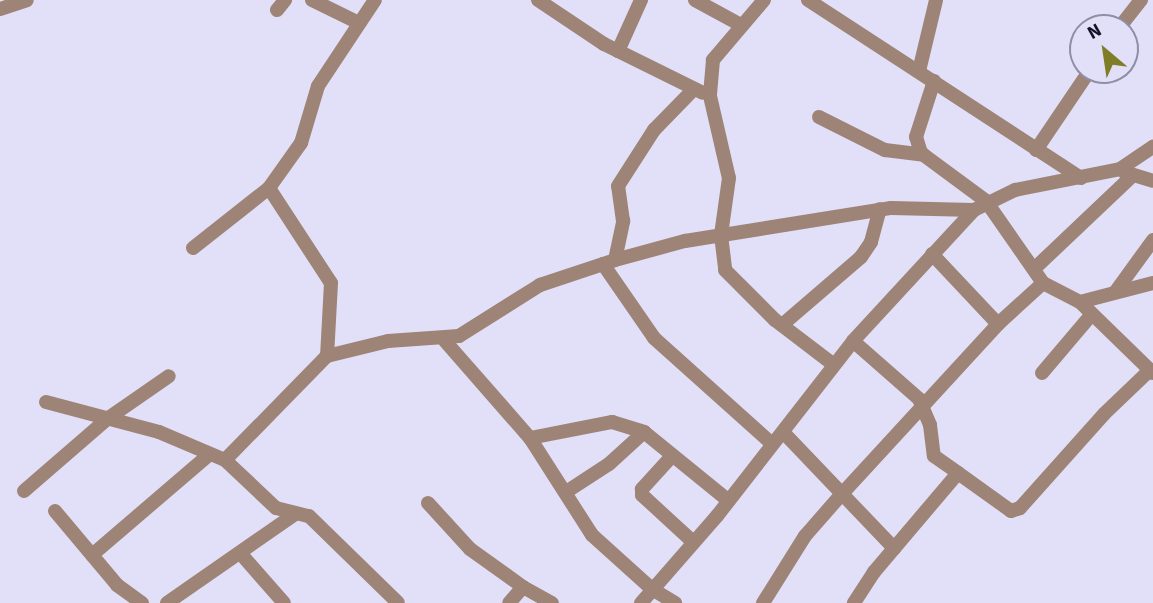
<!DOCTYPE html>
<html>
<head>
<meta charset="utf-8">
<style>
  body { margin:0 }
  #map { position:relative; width:1153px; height:603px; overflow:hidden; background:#e2e0f9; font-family:"Source Sans 3",sans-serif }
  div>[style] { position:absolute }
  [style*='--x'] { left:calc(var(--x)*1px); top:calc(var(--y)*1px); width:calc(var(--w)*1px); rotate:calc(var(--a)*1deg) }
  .street>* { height:14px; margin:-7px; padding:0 7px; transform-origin:7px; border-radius:7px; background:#9e8477 }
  span { translate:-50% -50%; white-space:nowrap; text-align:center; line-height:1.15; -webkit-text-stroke:5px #e2e0f9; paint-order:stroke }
  .north { position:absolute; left:1069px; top:14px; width:70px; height:70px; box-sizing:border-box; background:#e2e0f9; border:2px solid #908ea5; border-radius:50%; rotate:331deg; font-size:19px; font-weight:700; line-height:28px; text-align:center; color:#151227 }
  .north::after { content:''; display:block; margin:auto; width:24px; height:32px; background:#7f7d25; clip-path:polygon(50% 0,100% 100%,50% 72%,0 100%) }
</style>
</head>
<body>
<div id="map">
  <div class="street">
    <div style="--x:312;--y:0;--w:50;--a:26.1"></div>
    <div style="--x:538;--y:0;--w:79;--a:33.7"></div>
    <div style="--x:604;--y:44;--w:110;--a:26.3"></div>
    <div style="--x:695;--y:0;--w:52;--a:28.5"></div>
    <div style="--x:764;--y:0;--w:79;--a:130.4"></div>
    <div style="--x:713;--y:60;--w:36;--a:95"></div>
    <div style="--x:710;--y:96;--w:84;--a:77"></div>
    <div style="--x:729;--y:178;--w:58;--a:98"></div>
    <div style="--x:721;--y:235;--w:35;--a:83"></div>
    <div style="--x:725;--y:270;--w:71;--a:45"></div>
    <div style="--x:775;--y:320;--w:74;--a:37.3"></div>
    <div style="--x:808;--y:0;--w:326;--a:33.1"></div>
    <div style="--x:0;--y:9;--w:28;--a:-18"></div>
    <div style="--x:277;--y:10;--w:13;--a:-51"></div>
    <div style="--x:1119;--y:28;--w:36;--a:-52"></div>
    <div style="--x:618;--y:51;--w:56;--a:-65.7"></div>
    <div style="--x:919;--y:71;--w:73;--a:-76.5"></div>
    <div style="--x:819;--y:117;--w:74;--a:26.6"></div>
    <div style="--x:885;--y:150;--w:39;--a:7"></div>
    <div style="--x:1036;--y:150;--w:97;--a:-56"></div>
    <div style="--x:1124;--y:172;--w:30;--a:17"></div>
    <div style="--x:269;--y:188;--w:113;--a:56.9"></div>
    <div style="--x:331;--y:283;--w:73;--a:93.1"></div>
    <div style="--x:193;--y:248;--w:97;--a:-38.3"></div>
    <div style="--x:269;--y:188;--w:55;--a:-54.6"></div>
    <div style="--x:301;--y:143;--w:59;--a:-73.4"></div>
    <div style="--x:318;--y:86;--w:103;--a:-56.5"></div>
    <div style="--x:932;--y:254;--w:96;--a:46.7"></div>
    <div style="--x:615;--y:260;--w:40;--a:-78"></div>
    <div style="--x:623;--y:221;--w:35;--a:-98"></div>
    <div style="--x:618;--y:186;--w:67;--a:-57.3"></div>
    <div style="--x:654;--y:130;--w:57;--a:-45.7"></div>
    <div style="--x:603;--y:264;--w:90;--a:55.4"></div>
    <div style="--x:654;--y:338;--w:159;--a:41.9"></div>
    <div style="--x:1034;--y:269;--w:135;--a:-43.5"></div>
    <div style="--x:1043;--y:283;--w:42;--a:27.2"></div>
    <div style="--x:1080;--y:302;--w:75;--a:-14.6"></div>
    <div style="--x:1116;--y:291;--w:63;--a:-54"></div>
    <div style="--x:1080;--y:302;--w:102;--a:44.2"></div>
    <div style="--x:782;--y:325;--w:104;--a:-40.7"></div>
    <div style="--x:861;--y:257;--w:18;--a:-56"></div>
    <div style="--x:871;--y:242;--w:34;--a:-75"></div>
    <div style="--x:445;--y:341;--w:129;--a:48.8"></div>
    <div style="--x:530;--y:438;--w:115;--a:57.4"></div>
    <div style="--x:592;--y:535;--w:81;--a:42"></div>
    <div style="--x:652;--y:589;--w:27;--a:31"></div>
    <div style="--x:853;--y:341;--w:88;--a:41.3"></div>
    <div style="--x:919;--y:399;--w:28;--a:67"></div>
    <div style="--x:930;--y:425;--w:31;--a:83"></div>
    <div style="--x:934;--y:456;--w:29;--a:35"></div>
    <div style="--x:958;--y:473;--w:130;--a:130.3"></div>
    <div style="--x:874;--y:572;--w:37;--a:123"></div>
    <div style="--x:1042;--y:373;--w:77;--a:-49.7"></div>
    <div style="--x:46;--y:402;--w:117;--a:14.9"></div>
    <div style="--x:159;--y:432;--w:72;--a:23"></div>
    <div style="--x:225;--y:460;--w:70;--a:43.3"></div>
    <div style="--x:276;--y:508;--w:34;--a:14"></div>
    <div style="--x:309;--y:516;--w:124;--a:44.3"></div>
    <div style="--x:783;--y:432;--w:161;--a:46.3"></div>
    <div style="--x:530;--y:438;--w:84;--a:-11"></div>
    <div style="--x:612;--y:422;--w:34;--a:17"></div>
    <div style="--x:644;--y:432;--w:109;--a:39.1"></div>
    <div style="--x:672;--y:456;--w:45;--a:132.3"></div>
    <div style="--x:642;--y:489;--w:6;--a:90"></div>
    <div style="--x:642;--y:495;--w:68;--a:42.6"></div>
    <div style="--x:225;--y:460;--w:146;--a:-45.6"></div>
    <div style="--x:327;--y:356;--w:63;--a:-13.8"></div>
    <div style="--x:388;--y:341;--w:71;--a:-4"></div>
    <div style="--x:459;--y:336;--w:96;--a:-32.2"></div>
    <div style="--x:540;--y:285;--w:79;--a:-18.4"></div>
    <div style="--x:615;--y:260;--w:73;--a:-15.2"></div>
    <div style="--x:685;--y:241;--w:209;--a:-9.1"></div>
    <div style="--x:891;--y:208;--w:83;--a:1.4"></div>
    <div style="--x:958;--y:473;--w:65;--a:35.6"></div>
    <div style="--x:1011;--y:511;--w:9;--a:-18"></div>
    <div style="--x:1020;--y:508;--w:126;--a:-48.2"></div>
    <div style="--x:1104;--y:414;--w:64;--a:-43.7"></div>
    <div style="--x:24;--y:491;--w:110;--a:-40.9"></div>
    <div style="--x:107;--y:419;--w:75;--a:-34.7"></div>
    <div style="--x:566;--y:492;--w:51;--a:-33.1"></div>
    <div style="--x:609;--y:464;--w:47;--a:-42.4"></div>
    <div style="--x:428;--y:503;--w:62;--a:47.6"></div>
    <div style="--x:470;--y:549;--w:65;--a:35.6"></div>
    <div style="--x:523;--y:587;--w:21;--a:131"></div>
    <div style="--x:55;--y:511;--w:97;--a:50"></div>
    <div style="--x:117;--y:585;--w:31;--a:36"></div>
    <div style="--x:241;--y:554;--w:65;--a:48.7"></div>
    <div style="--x:92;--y:555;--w:155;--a:-40.6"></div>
    <div style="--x:523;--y:587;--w:33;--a:29"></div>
    <div style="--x:167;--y:603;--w:156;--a:-34.8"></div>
    <div style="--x:641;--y:603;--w:116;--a:-48.9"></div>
    <div style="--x:717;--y:516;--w:222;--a:-52.1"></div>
    <div style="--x:853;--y:341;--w:178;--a:-47.3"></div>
    <div style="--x:974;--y:210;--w:46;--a:-26"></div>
    <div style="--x:1015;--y:190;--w:107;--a:-11.3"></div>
    <div style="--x:1120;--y:169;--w:40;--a:-34"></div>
    <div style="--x:763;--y:603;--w:79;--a:-57.9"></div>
    <div style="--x:805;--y:536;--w:53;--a:-48.8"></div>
    <div style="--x:840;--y:496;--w:234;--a:-47.4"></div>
    <div style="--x:998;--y:324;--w:61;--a:-42.3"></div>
    <div style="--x:1043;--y:283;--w:100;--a:-124.8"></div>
    <div style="--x:986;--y:201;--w:81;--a:-143.6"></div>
    <div style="--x:921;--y:153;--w:17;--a:-107"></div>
    <div style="--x:916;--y:137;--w:59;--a:-72.2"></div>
  </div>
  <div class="north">N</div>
</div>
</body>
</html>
